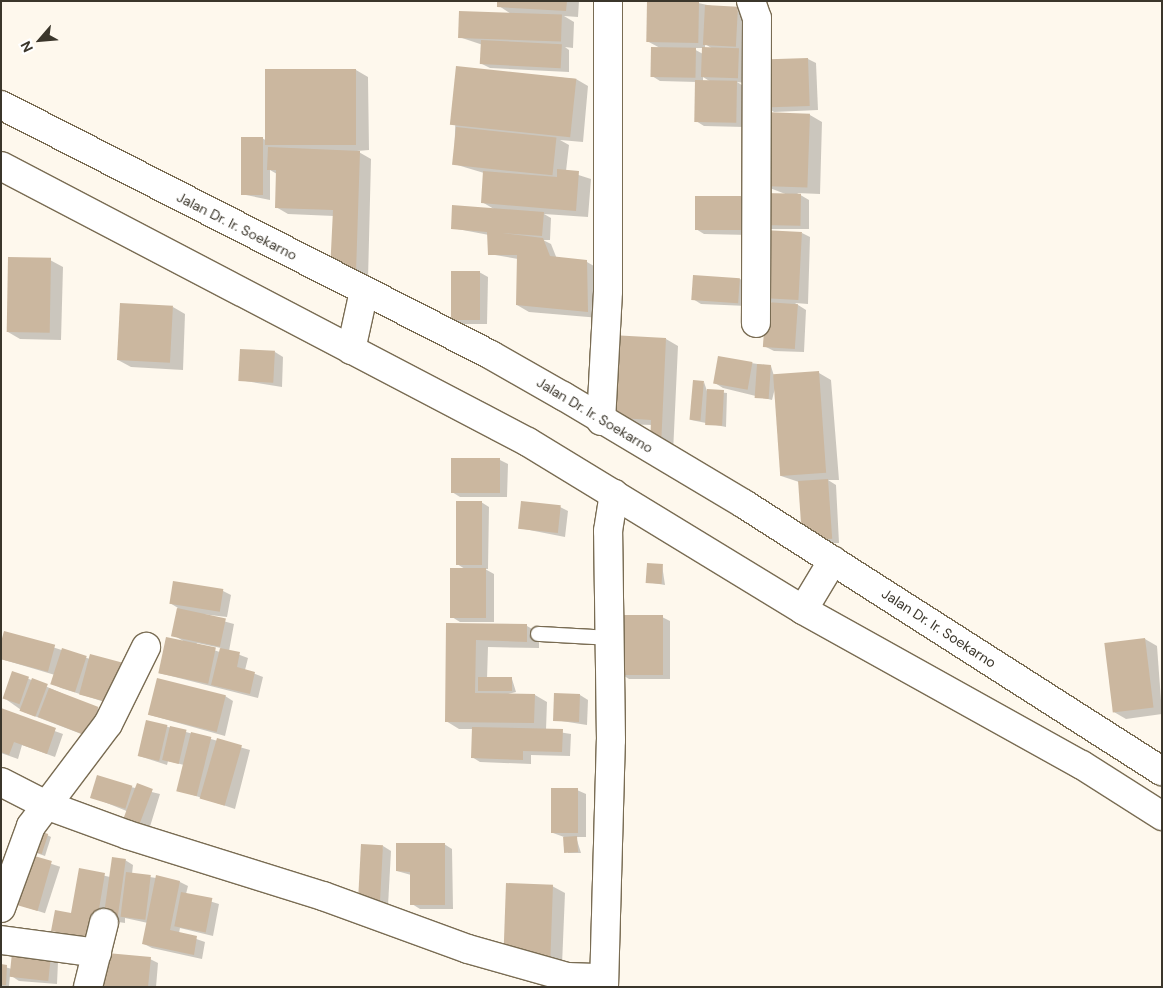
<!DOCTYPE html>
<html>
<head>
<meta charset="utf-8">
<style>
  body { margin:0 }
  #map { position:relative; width:1163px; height:988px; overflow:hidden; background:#fef8ed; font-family:"DM Sans",sans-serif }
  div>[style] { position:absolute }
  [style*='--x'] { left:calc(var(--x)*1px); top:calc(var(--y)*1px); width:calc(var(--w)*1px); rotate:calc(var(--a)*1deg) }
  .shadow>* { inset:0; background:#0003; transform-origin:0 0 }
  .building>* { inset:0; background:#cbb79f; transform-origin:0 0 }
  .roads { filter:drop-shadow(1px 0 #796c53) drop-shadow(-1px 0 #796c53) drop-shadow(0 1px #796c53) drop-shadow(0 -1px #796c53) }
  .lane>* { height:14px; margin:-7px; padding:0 7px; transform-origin:7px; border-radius:7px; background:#fff }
  .street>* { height:28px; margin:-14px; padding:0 14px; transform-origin:14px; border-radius:14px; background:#fff }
  .secondary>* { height:28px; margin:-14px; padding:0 14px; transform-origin:14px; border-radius:14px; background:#fff }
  span { translate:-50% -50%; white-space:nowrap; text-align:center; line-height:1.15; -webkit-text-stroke:4px #fff; paint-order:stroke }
  .street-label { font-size:14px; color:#3b362b }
  .frame { position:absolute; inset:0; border:2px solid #3b362b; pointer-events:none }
  .north { position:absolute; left:15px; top:15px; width:50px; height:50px; -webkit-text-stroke:4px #fff; paint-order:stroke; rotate:243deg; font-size:14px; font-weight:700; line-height:20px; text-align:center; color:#3b362b }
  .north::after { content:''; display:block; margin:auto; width:18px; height:22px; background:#3b362b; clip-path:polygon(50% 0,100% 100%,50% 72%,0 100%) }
</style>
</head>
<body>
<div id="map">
  <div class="shadow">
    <div style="clip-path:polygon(499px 1px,579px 1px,578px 17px,564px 16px,574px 22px,573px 48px,565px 47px,569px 50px,569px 72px,490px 68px,482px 64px,483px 45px,459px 37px,511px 14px,499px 6px)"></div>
    <div style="clip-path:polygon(evenodd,649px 1px,698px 3px,746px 13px,746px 83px,737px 82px,745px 87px,744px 127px,704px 126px,696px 121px,697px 82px,660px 81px,652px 76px,660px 48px,647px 41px,649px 1px,705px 44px,713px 49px,705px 48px,705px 44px,649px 1px,692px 48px,703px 48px,703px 54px,692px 48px,649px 1px,703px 77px,711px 82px,703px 81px,703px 77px)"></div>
    <div style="clip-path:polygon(808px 59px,816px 63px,818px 110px,774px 112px,766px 107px)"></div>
    <div style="clip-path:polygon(457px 68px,576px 79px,588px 86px,583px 142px,560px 140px,569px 145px,566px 171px,591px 179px,588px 217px,544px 214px,551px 218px,550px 240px,543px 240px,551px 244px,557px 259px,587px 262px,599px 269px,600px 318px,529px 312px,517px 305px,518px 259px,489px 254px,489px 235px,452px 228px,494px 209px,482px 202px,484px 173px,454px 164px)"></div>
    <div style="clip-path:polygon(356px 70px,368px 77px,369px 150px,357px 151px,371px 159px,368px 280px,344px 279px,334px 216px,288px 214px,276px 207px,277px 174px,270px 170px,270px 200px,241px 194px,262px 138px,267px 141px)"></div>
    <div style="clip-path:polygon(765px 114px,810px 115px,822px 122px,820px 194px,797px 193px,809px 200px,809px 229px,769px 229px,761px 224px,788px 195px,762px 185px)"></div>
    <div style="clip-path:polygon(697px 197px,741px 198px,749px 202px,749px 235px,704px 234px,696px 229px)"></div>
    <div style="clip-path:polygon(802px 233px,810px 237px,808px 304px,795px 303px,806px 310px,804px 352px,774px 351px,766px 347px,774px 304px,762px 298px)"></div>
    <div style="clip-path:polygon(50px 260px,63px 267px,61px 340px,20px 339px,8px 332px)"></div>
    <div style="clip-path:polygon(479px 272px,488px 277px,487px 324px,460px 324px,452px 320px)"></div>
    <div style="clip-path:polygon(740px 279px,748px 284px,747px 306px,701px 304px,693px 299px)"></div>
    <div style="clip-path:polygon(173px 307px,185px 314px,183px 370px,131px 367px,118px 360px)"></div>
    <div style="clip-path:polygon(666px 339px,678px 346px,673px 453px,663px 453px,652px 425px,621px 424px)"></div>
    <div style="clip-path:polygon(275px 352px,283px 357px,282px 387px,239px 380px)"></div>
    <div style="clip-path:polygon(719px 358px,771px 366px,774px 376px,819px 373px,831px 380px,839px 480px,828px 480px,836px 485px,839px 543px,811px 544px,799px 482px,781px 476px,775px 388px,772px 400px,723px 388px,715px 383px)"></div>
    <div style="clip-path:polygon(704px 382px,707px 391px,727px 393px,726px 427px,691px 420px)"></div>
    <div style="clip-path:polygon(500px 460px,508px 464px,507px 497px,460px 497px,452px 492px)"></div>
    <div style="clip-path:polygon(481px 502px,489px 507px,488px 569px,485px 569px,494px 574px,494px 622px,460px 622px,452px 617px,465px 569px,457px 564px)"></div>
    <div style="clip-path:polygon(560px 507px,568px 511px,565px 537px,519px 528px)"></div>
    <div style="clip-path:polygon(662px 565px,665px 585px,647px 582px)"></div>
    <div style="clip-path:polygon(evenodd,223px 591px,231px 595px,227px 617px,193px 613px,234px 624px,229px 651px,248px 658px,245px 670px,263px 677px,258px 698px,159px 673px,185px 642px,173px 635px,178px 608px,170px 603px,223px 591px,197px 643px,221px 648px,220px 652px,196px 645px,197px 643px)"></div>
    <div style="clip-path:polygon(662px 617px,670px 621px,670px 679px,629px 679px,621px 674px)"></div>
    <div style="clip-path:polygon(448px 624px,527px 626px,539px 633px,539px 648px,488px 647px,487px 679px,512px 679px,516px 692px,504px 695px,535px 695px,547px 702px,546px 730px,571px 734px,570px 756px,531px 755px,531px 764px,480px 762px,472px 757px,473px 729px,459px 729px,446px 721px)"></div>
    <div style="clip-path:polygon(5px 632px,90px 659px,120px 707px,61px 688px,53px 684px,55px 675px,1px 659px)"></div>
    <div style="clip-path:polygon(1145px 639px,1157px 646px,1162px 714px,1126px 719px,1114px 712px)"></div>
    <div style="clip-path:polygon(13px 672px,107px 713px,97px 740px,24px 712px,7px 700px)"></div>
    <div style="clip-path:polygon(580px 695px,588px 700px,587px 725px,555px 720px)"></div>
    <div style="clip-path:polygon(225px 696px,233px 701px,225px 736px,150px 715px)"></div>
    <div style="clip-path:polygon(1px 712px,63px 734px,55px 757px,22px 745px,18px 759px,1px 753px)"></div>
    <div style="clip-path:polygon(147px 721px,250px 750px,235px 809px,178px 790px,184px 765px,168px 761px,167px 765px,139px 756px)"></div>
    <div style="clip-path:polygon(131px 787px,160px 794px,148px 833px,129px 812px,92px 797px)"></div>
    <div style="clip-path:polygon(577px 790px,586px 794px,586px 837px,576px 837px,581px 853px,568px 853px,564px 837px,553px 833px)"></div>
    <div style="clip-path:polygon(47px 835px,51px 837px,45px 856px,31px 851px)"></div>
    <div style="clip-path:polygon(444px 844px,452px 849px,453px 909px,420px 909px,412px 904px,411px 875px,397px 871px)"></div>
    <div style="clip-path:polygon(383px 846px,391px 851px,388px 906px,367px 905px)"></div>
    <div style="left:24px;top:855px;width:38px;height:49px;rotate:18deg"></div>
    <div style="clip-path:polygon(125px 860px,133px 865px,132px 874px,180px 882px,188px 886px,186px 894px,219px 904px,213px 936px,180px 928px,179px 933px,205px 942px,202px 959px,152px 948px,144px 944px,148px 923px,125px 918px,125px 923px,112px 921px,102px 942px,53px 930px,72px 914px,80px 870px,110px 877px)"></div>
    <div style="clip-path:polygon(552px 886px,565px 893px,562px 965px,517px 964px)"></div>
    <div style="clip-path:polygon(50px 958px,58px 962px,57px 984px,19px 981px,10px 975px,9px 986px,1px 986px,1px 966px,12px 969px)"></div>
    <div style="clip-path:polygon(150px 959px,158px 963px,156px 987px,105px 987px)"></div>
  </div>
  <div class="building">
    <div style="clip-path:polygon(497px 1px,567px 1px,566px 11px,497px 7px)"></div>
    <div style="left:647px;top:1px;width:52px;height:41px;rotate:1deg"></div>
    <div style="left:705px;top:5px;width:33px;height:40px;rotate:3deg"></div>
    <div style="left:459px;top:11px;width:103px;height:27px;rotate:2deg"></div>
    <div style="left:481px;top:40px;width:81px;height:24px;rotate:3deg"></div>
    <div style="left:651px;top:47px;width:45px;height:30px;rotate:1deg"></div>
    <div style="left:702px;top:47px;width:37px;height:30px;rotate:2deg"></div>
    <div style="left:808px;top:58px;width:48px;height:46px;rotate:88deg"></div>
    <div style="left:456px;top:66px;width:121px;height:59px;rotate:6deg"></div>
    <div style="left:265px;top:69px;width:91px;height:76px"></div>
    <div style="left:695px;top:80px;width:42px;height:42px;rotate:1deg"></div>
    <div style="left:763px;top:112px;width:47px;height:74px;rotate:2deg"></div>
    <div style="left:456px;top:127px;width:101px;height:38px;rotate:6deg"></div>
    <div style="left:241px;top:137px;width:22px;height:58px"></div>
    <div style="clip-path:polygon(268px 147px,360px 151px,356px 273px,330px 272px,333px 210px,275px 208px,276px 170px,267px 170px)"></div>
    <div style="clip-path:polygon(557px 169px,579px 171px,576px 211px,481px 203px,483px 171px,557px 177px)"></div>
    <div style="left:760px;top:193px;width:41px;height:32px;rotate:1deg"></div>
    <div style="left:695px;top:196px;width:46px;height:34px"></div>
    <div style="clip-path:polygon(452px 205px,544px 212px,542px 236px,502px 233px,543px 238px,550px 256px,587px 260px,588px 312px,516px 305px,517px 255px,488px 255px,487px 232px,451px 229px)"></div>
    <div style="left:763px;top:230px;width:39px;height:68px;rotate:3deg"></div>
    <div style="left:8px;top:257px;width:43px;height:75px;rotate:1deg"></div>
    <div style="left:451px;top:271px;width:29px;height:49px"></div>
    <div style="left:693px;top:275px;width:47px;height:25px;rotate:4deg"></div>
    <div style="left:766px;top:302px;width:32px;height:45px;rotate:4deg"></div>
    <div style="left:120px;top:303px;width:53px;height:57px;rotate:3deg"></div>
    <div style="clip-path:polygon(611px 335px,666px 338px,661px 447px,650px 446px,651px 420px,607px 417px)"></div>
    <div style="left:240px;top:349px;width:35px;height:32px;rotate:3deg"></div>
    <div style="left:718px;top:356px;width:35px;height:28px;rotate:10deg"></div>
    <div style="left:757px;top:364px;width:14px;height:34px;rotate:4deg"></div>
    <div style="left:819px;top:371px;width:102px;height:46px;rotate:86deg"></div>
    <div style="left:693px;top:380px;width:11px;height:40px;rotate:5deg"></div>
    <div style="left:707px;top:389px;width:17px;height:36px;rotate:3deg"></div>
    <div style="left:451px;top:458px;width:49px;height:35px"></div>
    <div style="left:828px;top:479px;width:60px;height:30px;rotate:86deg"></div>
    <div style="left:456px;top:501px;width:26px;height:64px"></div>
    <div style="left:521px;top:501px;width:40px;height:28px;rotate:6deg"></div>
    <div style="left:647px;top:563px;width:16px;height:20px;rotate:4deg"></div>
    <div style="left:450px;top:568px;width:36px;height:50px"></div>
    <div style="left:173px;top:581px;width:51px;height:23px;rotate:9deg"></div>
    <div style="left:177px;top:608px;width:50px;height:29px;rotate:12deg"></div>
    <div style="left:620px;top:615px;width:43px;height:60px"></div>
    <div style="clip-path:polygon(446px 623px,527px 624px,527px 642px,476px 640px,475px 693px,535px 694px,534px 723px,445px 722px)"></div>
    <div style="left:4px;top:631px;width:53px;height:28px;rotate:15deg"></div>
    <div style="left:166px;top:637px;width:51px;height:37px;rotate:12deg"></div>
    <div style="left:1145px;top:638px;width:70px;height:41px;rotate:83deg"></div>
    <div style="left:62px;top:648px;width:26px;height:38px;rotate:18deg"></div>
    <div style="clip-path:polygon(220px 648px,240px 652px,237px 667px,255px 672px,250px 694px,211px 685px)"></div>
    <div style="left:90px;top:654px;width:34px;height:42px;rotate:15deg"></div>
    <div style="left:12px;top:671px;width:18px;height:29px;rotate:19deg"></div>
    <div style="left:478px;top:677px;width:34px;height:14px"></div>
    <div style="left:32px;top:678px;width:17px;height:35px;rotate:21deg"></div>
    <div style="left:157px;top:678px;width:71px;height:38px;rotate:14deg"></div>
    <div style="left:49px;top:688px;width:53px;height:31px;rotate:21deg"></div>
    <div style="left:554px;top:693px;width:26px;height:28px;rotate:2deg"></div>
    <div style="clip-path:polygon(1px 708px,56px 728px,47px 754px,14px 742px,9px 755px,1px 752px)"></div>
    <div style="left:146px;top:720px;width:22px;height:37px;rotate:13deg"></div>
    <div style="left:170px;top:726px;width:17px;height:35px;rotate:13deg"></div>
    <div style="clip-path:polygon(472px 727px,563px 729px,562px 752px,523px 751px,523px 760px,471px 758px)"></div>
    <div style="left:191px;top:732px;width:21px;height:61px;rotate:14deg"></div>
    <div style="left:217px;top:738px;width:26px;height:63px;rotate:16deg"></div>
    <div style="left:97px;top:775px;width:37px;height:24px;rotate:17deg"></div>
    <div style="left:137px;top:783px;width:17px;height:43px;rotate:21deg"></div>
    <div style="left:578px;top:788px;width:45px;height:27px;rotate:90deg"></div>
    <div style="left:33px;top:829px;width:16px;height:21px;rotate:18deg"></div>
    <div style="left:577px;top:836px;width:16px;height:14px;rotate:86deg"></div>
    <div style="clip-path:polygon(396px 843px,445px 843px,445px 905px,410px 905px,410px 872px,396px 871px)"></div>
    <div style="left:361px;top:844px;width:22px;height:57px;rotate:3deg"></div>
    <div style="left:24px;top:853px;width:29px;height:52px;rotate:16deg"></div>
    <div style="left:112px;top:857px;width:14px;height:61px;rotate:8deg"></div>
    <div style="clip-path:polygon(79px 868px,105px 873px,94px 939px,51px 931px,55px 910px,71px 913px)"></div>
    <div style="left:126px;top:872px;width:25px;height:45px;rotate:7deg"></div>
    <div style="clip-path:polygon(156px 875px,180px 881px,170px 930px,197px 936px,194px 955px,142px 944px)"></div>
    <div style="left:506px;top:883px;width:47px;height:74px;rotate:2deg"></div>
    <div style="left:181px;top:892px;width:32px;height:35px;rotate:11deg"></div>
    <div style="left:12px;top:953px;width:39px;height:24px;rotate:6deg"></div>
    <div style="clip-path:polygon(107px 953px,151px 957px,148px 987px,103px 987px)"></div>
    <div style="clip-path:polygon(1px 964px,7px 965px,6px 985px,1px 985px)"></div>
  </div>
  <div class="roads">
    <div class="lane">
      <div style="--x:538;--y:634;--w:71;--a:3.2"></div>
    </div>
    <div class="street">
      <div style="--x:751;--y:1;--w:18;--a:71"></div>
      <div style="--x:757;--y:18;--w:305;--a:90.2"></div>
      <div style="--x:601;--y:421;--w:130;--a:-86.9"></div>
      <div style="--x:608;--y:291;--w:290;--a:-90"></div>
      <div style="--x:1;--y:782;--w:51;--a:27.1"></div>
      <div style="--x:46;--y:805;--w:87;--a:20.1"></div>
      <div style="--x:128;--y:835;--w:204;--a:17.4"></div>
      <div style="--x:323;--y:896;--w:154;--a:20.1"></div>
      <div style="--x:468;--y:949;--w:103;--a:15.8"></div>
      <div style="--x:567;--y:977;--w:36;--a:2"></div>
      <div style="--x:1;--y:908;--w:87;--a:-69.9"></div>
      <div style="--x:31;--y:826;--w:128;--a:-53"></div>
      <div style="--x:108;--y:724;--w:86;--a:-63.7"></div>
      <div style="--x:1;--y:940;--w:97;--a:7.7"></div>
      <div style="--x:88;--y:987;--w:66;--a:-76"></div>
      <div style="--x:604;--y:987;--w:247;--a:-88.4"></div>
      <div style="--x:611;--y:740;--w:209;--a:-90.8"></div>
      <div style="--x:608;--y:531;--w:38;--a:-81"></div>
    </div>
    <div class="secondary">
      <div style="--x:1;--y:105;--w:550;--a:27.03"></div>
      <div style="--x:491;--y:355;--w:83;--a:29.7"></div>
      <div style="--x:563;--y:396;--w:211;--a:30.8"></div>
      <div style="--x:744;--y:504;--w:496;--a:32.6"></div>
      <div style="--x:1;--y:166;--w:595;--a:27.64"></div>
      <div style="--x:528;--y:442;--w:322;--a:31.4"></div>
      <div style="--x:803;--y:610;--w:319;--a:29.1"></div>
      <div style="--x:1082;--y:765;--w:95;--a:32.5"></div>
      <div style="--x:351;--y:350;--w:60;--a:-77.6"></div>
      <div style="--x:803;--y:610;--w:58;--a:-59"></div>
    </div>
  </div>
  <div class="street-label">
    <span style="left:237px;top:226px;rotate:27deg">Jalan Dr. Ir. Soekarno</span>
    <span style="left:595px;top:415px;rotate:31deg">Jalan Dr. Ir. Soekarno</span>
    <span style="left:939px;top:628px;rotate:33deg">Jalan Dr. Ir. Soekarno</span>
  </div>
  <div class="frame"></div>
  <div class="north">N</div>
</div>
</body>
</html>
